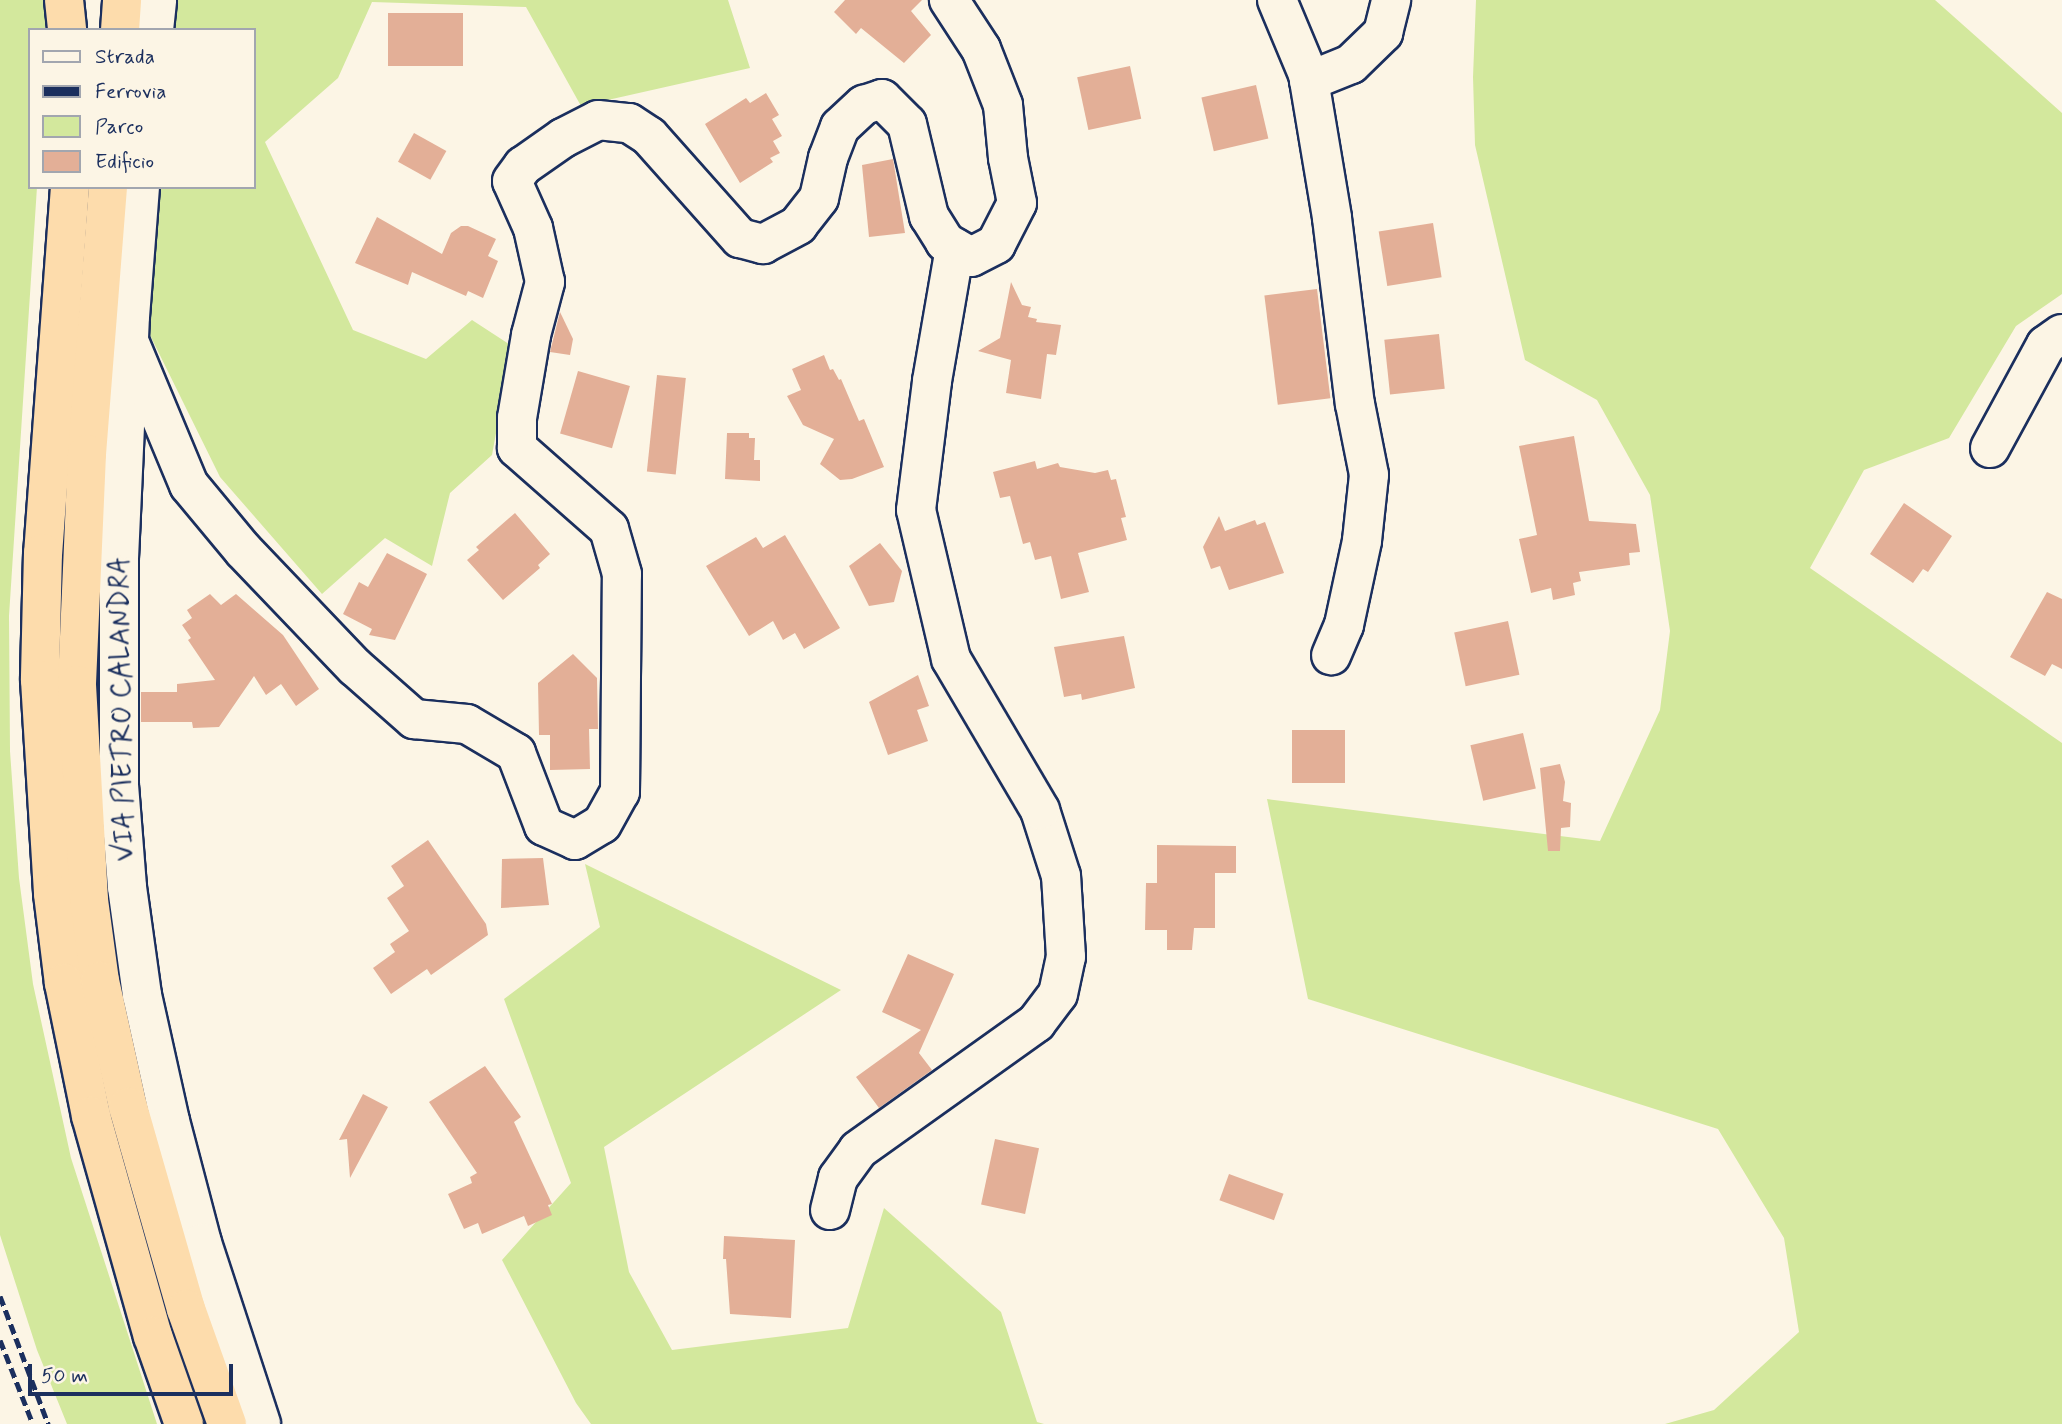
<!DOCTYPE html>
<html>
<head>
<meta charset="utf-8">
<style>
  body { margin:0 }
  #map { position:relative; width:2062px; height:1424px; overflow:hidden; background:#fcf5e5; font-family:Mynerve,sans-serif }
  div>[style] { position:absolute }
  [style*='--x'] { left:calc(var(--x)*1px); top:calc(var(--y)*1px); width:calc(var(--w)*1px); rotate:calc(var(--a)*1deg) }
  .green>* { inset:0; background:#d3e89d }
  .building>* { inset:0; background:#e3af97; transform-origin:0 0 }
  .roads { filter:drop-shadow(2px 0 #1b2f5e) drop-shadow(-2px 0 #1b2f5e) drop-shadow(0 2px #1b2f5e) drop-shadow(0 -2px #1b2f5e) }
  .minor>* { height:38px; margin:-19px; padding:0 19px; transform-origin:19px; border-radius:19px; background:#fcf5e5 }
  .highway>* { height:38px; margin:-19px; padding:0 19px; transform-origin:19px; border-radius:19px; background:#fddcac }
  .rail>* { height:5px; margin-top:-2.5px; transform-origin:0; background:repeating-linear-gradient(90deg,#1b2f5e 0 10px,transparent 0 15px) }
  span { translate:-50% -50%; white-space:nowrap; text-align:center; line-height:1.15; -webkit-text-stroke:6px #fcf5e5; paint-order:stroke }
  .street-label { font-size:28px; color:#1b2f5e }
  .legend { position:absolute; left:28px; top:28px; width:228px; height:161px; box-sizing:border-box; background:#fcf5e5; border:2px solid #a2a6af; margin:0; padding:9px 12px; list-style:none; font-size:21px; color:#1b2f5e }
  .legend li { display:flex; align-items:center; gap:14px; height:35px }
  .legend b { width:35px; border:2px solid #a2a6af }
  .scale { position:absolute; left:28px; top:1364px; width:205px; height:32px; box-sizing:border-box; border:4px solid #1b2f5e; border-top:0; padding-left:9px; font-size:21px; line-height:24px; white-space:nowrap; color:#1b2f5e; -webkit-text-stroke:5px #fcf5e5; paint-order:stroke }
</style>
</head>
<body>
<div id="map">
  <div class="green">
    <div style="clip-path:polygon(0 0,45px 0,46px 30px,30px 30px,30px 187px,37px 187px,9px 616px,10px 751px,19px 878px,33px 984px,71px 1158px,157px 1424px,67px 1424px,37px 1350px,0 1235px)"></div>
    <div style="clip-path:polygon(171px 0,728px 0,750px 68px,581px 106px,526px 7px,372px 2px,338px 78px,265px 142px,353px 330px,426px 359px,472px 320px,512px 346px,492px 455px,450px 493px,432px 566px,385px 538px,322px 594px,220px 477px,147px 329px,158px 187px,254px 187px,254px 30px,169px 30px)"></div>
    <div style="clip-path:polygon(1476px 0,1935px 0,2062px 113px,2062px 294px,2016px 326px,1949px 438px,1864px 470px,1810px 568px,2062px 743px,2062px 1424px,1665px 1424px,1714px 1410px,1799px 1332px,1784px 1238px,1718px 1129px,1308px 999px,1267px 799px,1600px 841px,1660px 710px,1670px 631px,1650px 495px,1597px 400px,1525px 360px,1475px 145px,1473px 77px)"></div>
    <div style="clip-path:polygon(585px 864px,841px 990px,604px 1147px,629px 1272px,672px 1350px,848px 1328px,884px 1208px,1001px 1312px,1037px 1422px,1044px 1424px,591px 1424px,576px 1403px,502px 1260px,571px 1183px,504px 999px,600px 927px)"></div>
  </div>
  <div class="building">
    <div style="clip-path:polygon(845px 0,922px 0,911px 11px,931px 35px,904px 63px,861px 28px,856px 34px,834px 12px)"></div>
    <div style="left:388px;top:13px;width:75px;height:53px"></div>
    <div style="left:1130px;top:66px;width:54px;height:54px;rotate:78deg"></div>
    <div style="left:1256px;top:85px;width:55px;height:56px;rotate:77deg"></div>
    <div style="clip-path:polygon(766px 93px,779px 115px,772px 119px,782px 136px,773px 141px,780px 153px,770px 158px,773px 162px,740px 183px,705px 124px,746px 98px,750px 103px)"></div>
    <div style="left:414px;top:133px;width:37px;height:33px;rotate:29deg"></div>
    <div style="clip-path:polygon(893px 159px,905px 233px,869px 237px,862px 165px)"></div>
    <div style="clip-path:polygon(377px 217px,442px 254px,451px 233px,461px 226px,468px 226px,496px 239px,488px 256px,498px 261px,483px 298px,468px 291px,466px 296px,412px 272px,408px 285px,355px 263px)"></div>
    <div style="left:1433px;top:223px;width:55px;height:55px;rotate:81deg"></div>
    <div style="clip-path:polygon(1011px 282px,1022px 305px,1031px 307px,1028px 317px,1037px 319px,1036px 322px,1061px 325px,1056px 355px,1047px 354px,1041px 399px,1006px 393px,1011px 360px,978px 351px,1000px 338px)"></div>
    <div style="left:1317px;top:289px;width:110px;height:53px;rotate:83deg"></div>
    <div style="clip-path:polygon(560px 312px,573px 339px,570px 355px,550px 352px)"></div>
    <div style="left:1439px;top:334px;width:55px;height:55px;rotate:84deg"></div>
    <div style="clip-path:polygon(824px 355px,830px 370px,833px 369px,839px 380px,841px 379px,859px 421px,864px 419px,884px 467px,852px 479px,840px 480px,820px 464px,834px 439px,803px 425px,787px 396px,801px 390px,792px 369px)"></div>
    <div style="left:578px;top:371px;width:54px;height:65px;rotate:16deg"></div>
    <div style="left:657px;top:375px;width:29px;height:97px;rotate:6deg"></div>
    <div style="clip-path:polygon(727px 433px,749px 433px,749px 438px,755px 438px,754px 460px,760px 460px,760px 481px,725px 479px)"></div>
    <div style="clip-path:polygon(1574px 436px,1589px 521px,1636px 524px,1640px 552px,1629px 553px,1630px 565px,1579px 572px,1581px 581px,1573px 583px,1575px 595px,1553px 600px,1551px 588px,1531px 593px,1519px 539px,1537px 535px,1519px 446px)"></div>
    <div style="clip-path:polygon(1035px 461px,1037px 469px,1058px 463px,1060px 467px,1095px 473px,1108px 470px,1111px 480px,1116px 479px,1126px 517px,1121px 518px,1127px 540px,1078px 553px,1089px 592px,1061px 599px,1051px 556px,1035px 560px,1030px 542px,1023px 544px,1010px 496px,1000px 498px,993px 472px)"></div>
    <div style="clip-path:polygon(1904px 503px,1952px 536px,1928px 572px,1923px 569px,1913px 583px,1870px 554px)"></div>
    <div style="clip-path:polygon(515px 513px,550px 554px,538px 565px,540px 568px,503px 600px,467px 560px,479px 550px,476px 547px)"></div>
    <div style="clip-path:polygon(1219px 516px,1225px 531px,1255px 520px,1257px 525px,1265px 522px,1284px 573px,1229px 590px,1220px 566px,1211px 569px,1203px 547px)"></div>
    <div style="clip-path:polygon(785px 535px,840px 628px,804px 649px,795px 633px,783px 640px,773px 621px,749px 636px,706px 566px,756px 537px,763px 548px)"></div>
    <div style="clip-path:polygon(880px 543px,902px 571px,894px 602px,869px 606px,849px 566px)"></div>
    <div style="clip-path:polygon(387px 553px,427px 574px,395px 640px,369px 635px,372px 629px,343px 614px,359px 582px,368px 587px)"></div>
    <div style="clip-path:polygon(2047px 592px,2062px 599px,2062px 669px,2052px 664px,2045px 676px,2010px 657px)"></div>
    <div style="clip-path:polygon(210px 594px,221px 605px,236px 594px,283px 635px,319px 689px,296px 706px,281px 684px,266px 695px,254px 676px,219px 727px,193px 728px,192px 722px,141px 722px,141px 692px,177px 692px,177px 684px,215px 680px,188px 640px,191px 638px,182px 625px,192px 618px,187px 610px)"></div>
    <div style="left:1508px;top:621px;width:55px;height:55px;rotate:78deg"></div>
    <div style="clip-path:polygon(1124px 636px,1135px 688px,1082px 700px,1081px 694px,1064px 697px,1054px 647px)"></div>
    <div style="clip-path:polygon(573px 654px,597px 678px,598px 729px,589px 729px,590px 769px,550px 770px,550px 735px,539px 735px,538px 683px)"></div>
    <div style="clip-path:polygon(918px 675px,929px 706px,917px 710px,928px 741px,888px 755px,869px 702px)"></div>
    <div style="left:1292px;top:730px;width:53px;height:53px"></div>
    <div style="left:1523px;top:733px;width:57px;height:54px;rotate:77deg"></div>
    <div style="clip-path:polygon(1560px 764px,1565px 782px,1563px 801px,1571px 803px,1570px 827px,1561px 828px,1560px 851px,1548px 851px,1540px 768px)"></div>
    <div style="clip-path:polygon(428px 840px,486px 924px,488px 935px,431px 975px,427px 969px,391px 994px,373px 968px,395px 952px,390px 944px,409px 931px,387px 898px,404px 886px,391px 866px)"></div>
    <div style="clip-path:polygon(1157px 845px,1236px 846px,1236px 873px,1215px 873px,1215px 928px,1194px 928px,1192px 950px,1167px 950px,1167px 930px,1145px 930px,1146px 883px,1157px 883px)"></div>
    <div style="clip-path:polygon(543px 858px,549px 905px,501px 908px,502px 859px)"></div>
    <div style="clip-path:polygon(908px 954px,954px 974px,919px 1053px,932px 1070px,879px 1108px,856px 1077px,921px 1030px,882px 1012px)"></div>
    <div style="clip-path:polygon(485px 1066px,521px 1117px,514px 1122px,552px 1204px,548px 1205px,552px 1215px,528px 1226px,524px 1216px,482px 1234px,478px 1223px,464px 1229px,448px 1194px,472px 1183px,470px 1177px,477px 1173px,429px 1102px)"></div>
    <div style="clip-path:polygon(363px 1094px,388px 1107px,350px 1178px,347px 1139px,339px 1140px)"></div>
    <div style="left:995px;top:1139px;width:45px;height:67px;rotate:12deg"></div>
    <div style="left:1229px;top:1174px;width:58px;height:28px;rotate:20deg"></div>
    <div style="clip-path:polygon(724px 1236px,795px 1240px,791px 1318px,730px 1314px,726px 1259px,723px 1259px)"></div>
  </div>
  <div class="roads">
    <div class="minor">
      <div style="--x:1277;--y:0;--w:80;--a:67.3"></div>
      <div style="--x:1308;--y:74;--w:146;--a:80.5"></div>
      <div style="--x:1332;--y:218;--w:187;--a:83"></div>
      <div style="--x:1355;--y:404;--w:72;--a:78.8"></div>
      <div style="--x:1369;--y:475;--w:66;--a:96.1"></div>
      <div style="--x:1362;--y:541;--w:86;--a:102.1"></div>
      <div style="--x:1344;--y:625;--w:33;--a:113"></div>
      <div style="--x:154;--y:30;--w:30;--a:-84"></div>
      <div style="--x:1309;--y:81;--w:45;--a:-22"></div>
      <div style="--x:1351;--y:64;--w:45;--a:-44.1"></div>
      <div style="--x:1383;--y:33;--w:34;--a:-76"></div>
      <div style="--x:140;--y:187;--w:129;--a:94.4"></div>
      <div style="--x:130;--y:316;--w:244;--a:92.6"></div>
      <div style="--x:119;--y:560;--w:225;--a:90"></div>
      <div style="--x:119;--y:785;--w:102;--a:85.5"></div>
      <div style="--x:127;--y:887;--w:109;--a:82.1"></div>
      <div style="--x:142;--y:995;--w:129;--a:77.5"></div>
      <div style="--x:170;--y:1121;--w:126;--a:75.3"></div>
      <div style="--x:202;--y:1243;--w:190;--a:71.9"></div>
      <div style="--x:129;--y:341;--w:156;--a:67.4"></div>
      <div style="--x:189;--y:485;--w:85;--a:50.3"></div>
      <div style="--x:243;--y:550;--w:162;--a:46.3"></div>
      <div style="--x:355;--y:667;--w:79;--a:41.4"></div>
      <div style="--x:414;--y:719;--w:53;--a:5.4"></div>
      <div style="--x:467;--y:724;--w:57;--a:30.6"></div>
      <div style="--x:516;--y:753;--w:78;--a:69"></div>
      <div style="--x:544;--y:826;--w:34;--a:24"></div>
      <div style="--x:575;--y:840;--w:31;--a:-31"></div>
      <div style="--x:602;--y:824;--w:37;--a:-61"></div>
      <div style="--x:620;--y:792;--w:218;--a:-89.5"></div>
      <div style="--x:622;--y:574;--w:47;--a:-106.1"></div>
      <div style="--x:609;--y:529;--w:123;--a:-138.6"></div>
      <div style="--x:517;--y:448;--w:30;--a:-90"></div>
      <div style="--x:517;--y:418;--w:84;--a:-80.4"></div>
      <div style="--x:531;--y:335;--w:55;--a:-75.2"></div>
      <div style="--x:545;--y:282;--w:55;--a:-102.5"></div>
      <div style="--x:533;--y:228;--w:51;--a:-114.1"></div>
      <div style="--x:512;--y:181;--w:19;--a:-54"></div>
      <div style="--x:523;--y:166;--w:49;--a:-35"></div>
      <div style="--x:563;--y:138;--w:39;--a:-27"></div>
      <div style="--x:598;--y:120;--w:31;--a:6"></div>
      <div style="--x:629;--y:123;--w:24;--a:33"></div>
      <div style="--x:649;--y:136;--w:137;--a:48.3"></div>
      <div style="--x:740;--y:238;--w:24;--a:15"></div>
      <div style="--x:763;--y:244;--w:40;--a:-28"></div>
      <div style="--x:798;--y:225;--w:34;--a:-52"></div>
      <div style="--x:819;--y:198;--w:41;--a:-77.3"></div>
      <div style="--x:828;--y:158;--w:33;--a:-69"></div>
      <div style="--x:840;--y:127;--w:33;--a:-43"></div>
      <div style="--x:864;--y:105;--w:19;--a:-18"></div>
      <div style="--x:882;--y:99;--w:35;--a:45"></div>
      <div style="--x:907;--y:124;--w:95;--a:76.6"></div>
      <div style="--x:929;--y:216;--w:31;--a:58"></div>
      <div style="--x:945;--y:242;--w:30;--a:30"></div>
      <div style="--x:971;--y:257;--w:28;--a:-27"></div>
      <div style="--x:996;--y:244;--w:46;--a:-62.9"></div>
      <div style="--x:1017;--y:203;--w:46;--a:-101.3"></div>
      <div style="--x:1008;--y:158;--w:53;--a:-95.4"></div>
      <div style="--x:1003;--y:105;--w:60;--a:-111.4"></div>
      <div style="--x:981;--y:49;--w:59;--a:-123.1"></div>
      <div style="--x:1990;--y:448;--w:117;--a:-61.5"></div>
      <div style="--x:2046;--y:345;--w:19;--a:-35"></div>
      <div style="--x:830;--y:1210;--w:33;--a:-76"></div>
      <div style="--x:838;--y:1178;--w:34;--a:-54"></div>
      <div style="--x:858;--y:1150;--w:219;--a:-35.5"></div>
      <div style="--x:1036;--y:1023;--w:36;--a:-53"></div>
      <div style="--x:1058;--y:994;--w:38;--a:-78"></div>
      <div style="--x:1066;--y:957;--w:81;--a:-93.5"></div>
      <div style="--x:1061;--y:876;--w:69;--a:-107.7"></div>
      <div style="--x:1040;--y:810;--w:175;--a:-120.5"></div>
      <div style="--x:951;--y:659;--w:153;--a:-103.2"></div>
      <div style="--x:916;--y:510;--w:130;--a:-82.9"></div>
      <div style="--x:932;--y:381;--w:135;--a:-80.2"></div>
    </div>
    <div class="highway">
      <div style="--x:64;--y:0;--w:30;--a:84"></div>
      <div style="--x:120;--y:30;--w:30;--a:-86"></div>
      <div style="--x:70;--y:187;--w:367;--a:94.2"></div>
      <div style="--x:43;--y:553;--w:127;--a:91.4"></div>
      <div style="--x:40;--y:680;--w:214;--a:86.5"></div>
      <div style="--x:53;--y:894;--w:90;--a:83"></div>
      <div style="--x:64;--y:983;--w:136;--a:78.5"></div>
      <div style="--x:91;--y:1116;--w:229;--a:74.3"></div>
      <div style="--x:153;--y:1336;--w:93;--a:70.6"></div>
      <div style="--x:108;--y:187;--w:268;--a:94.5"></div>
      <div style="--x:87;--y:454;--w:231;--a:92.5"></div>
      <div style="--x:77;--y:685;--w:215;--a:86.8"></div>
      <div style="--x:89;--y:900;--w:82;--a:82.3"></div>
      <div style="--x:100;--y:981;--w:129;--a:77.5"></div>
      <div style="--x:128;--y:1107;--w:210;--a:74"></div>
      <div style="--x:186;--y:1309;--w:122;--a:70.4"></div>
    </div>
  </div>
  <div class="rail">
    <div style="--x:0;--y:1296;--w:137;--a:69.4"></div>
    <div style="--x:0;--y:1340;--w:90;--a:68.6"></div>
  </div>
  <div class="street-label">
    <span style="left:123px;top:709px;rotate:-91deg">VIA PIETRO CALANDRA</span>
  </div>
  <ul class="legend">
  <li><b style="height:9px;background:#fcf5e5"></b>Strada</li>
  <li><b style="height:9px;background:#1b2f5e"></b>Ferrovia</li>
  <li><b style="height:19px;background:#d3e89d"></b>Parco</li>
  <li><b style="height:19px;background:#e3af97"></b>Edificio</li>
  </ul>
  <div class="scale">50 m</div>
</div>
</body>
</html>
